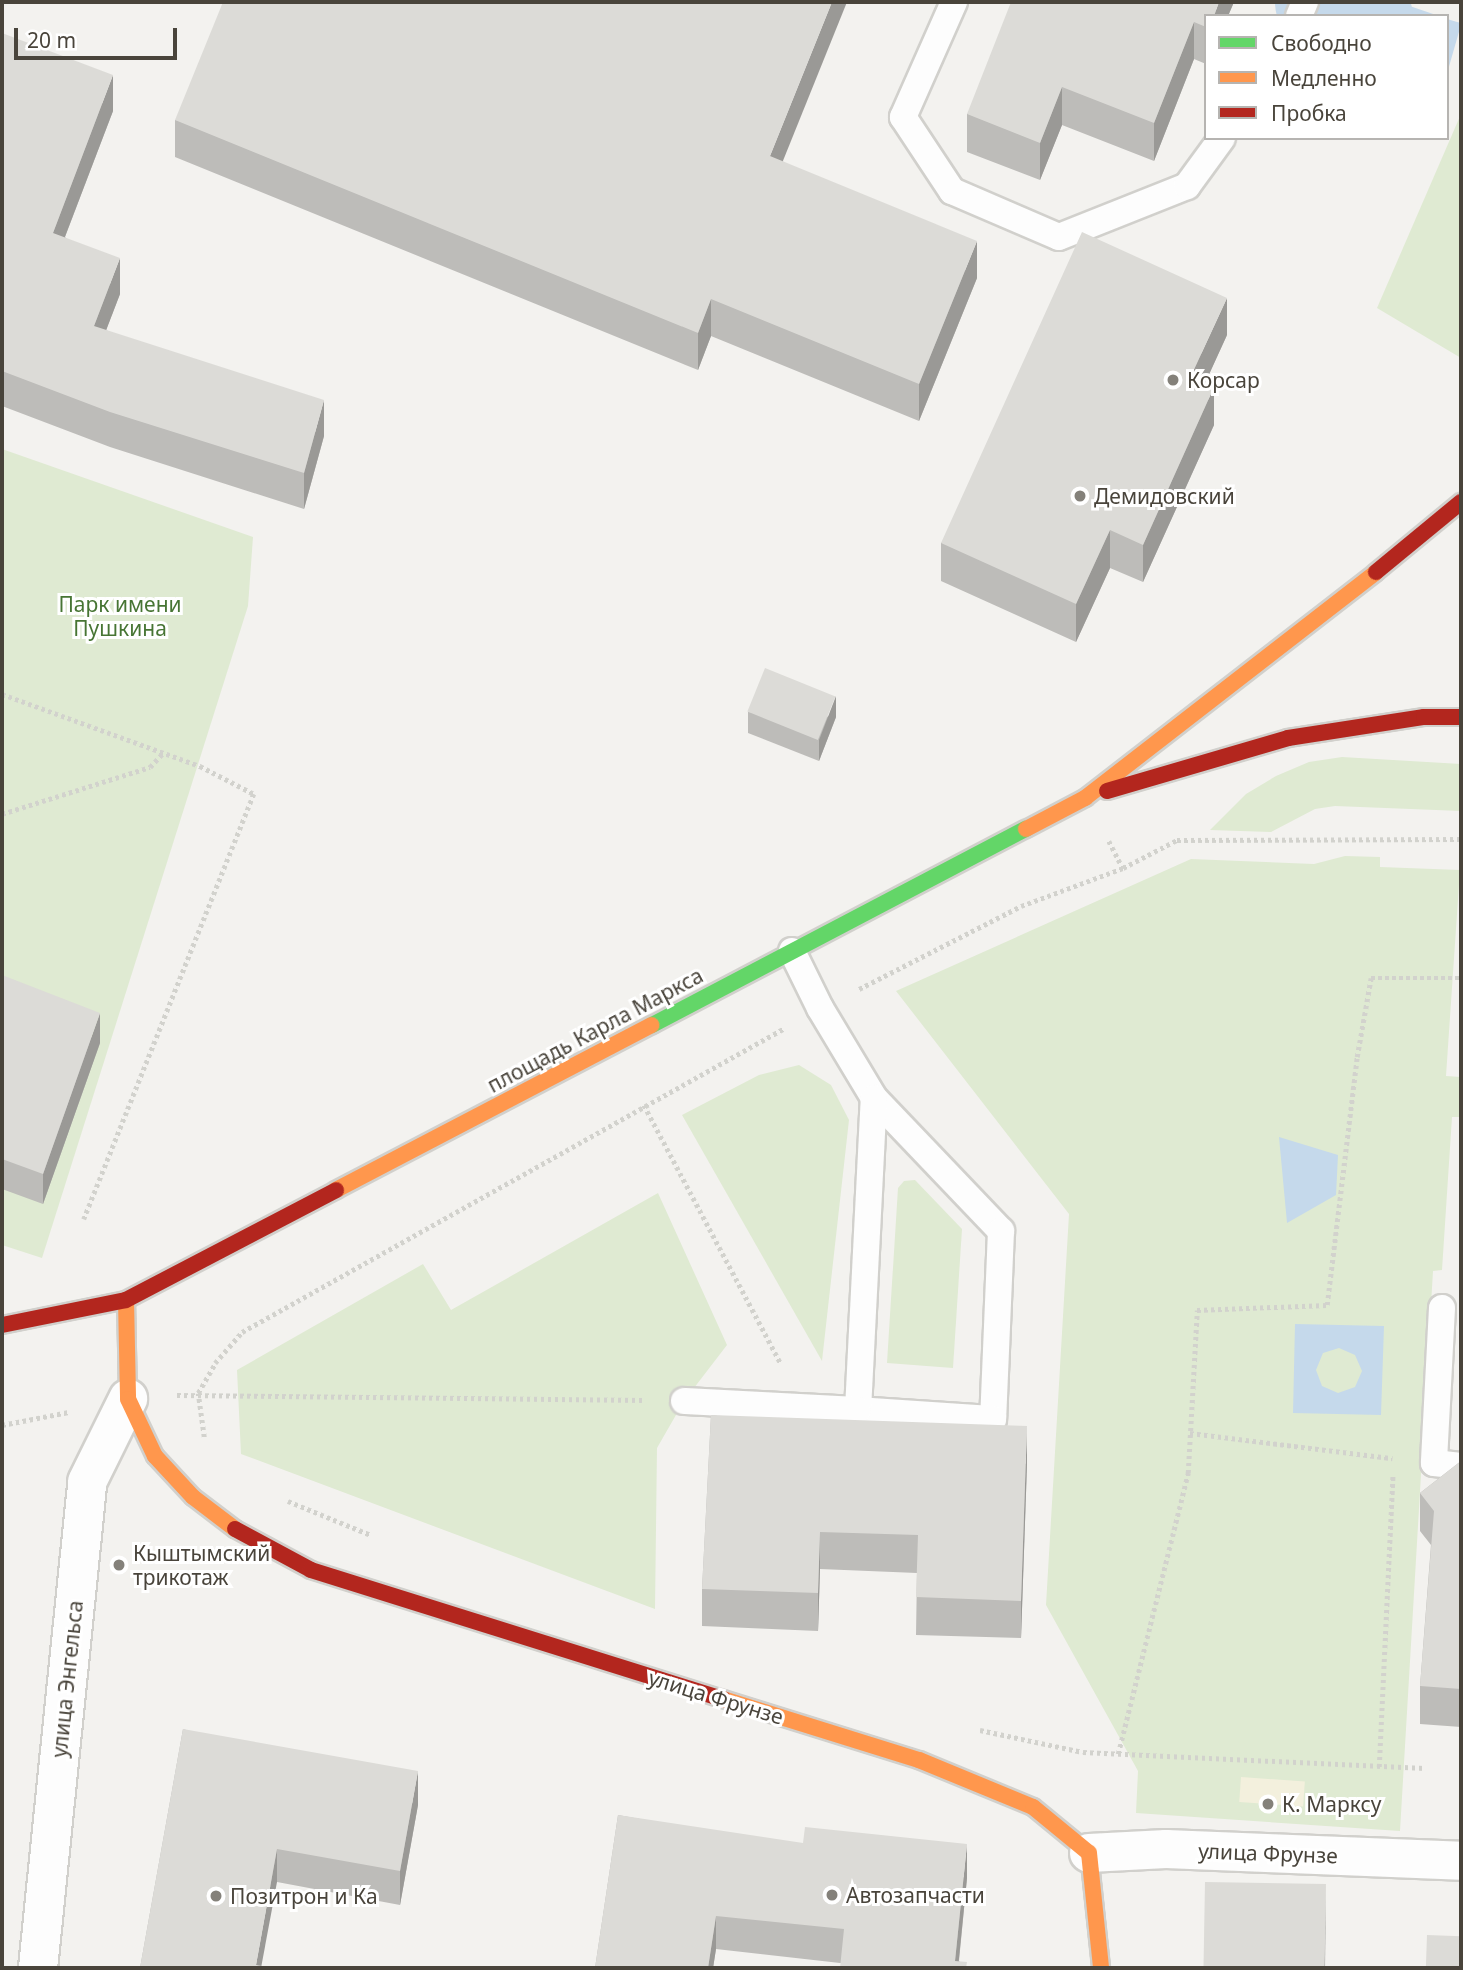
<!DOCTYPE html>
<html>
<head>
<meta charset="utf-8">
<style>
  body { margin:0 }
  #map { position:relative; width:1463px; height:1970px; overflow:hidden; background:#f3f2ef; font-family:"Noto Sans",sans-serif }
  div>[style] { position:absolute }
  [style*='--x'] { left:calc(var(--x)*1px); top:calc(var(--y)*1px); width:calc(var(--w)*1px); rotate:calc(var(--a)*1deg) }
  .green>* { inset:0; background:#dfead2 }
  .sand>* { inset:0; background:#f3f0dd; transform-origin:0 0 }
  .water>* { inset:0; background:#c5d9eb; transform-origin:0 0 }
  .river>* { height:98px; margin:-49px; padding:0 49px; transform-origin:49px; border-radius:49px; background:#c5d9eb }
  .path>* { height:4.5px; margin-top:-2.25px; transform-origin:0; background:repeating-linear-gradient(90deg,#d2d2cd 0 3.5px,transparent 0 7px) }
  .roads { filter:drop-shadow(2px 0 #d1d0cc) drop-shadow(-2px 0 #d1d0cc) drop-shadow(0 2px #d1d0cc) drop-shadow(0 -2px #d1d0cc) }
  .lane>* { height:26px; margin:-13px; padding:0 13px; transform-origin:13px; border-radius:13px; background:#fdfdfd }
  .street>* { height:38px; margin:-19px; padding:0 19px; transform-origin:19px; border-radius:19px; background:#fdfdfd }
  .fast>* { height:16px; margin:-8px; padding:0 8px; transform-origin:8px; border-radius:8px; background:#63d668 }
  .slow>* { height:16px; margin:-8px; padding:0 8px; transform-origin:8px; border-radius:8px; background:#ff974d }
  .jam>* { height:16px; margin:-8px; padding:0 8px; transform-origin:8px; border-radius:8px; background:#b3261e }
  .wall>* { inset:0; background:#bdbcb9 }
  .shaded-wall>* { inset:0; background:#9a9996 }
  .building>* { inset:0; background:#dcdbd7; transform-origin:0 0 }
  .dots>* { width:19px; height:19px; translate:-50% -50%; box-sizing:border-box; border:4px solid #fff; border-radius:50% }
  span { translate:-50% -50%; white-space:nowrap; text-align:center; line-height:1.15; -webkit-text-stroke:6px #fff; paint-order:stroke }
  .poi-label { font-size:21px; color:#49443b }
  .left { translate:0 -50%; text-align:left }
  .park-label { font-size:21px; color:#477534 }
  .street-label { font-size:21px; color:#49443b }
  .frame { position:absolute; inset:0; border:4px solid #49443b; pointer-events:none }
  .legend { position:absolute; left:1204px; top:14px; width:245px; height:126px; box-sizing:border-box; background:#fff; border:2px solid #b6b4b1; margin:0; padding:9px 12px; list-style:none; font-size:21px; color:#49443b }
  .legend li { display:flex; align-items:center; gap:14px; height:35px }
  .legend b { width:35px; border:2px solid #b6b4b1 }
  .scale { position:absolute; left:14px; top:28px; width:163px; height:32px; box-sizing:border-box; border:4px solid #49443b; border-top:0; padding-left:9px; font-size:21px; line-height:24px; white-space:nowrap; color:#49443b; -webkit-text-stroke:5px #fff; paint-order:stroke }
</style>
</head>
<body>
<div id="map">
  <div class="green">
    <div style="clip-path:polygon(1461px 114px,1461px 358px,1377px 308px)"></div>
    <div style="clip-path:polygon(2px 449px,253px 537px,248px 606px,42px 1258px,2px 1245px)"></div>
    <div style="clip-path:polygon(1342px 757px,1461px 764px,1461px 811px,1335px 806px,1315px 809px,1271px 832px,1210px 830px,1246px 794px,1276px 776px,1309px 762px)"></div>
    <div style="clip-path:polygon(1345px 856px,1380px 857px,1380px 867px,1460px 870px,1446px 1076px,1461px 1077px,1461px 1117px,1452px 1117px,1442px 1270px,1433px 1271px,1400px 1831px,1136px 1813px,1138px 1771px,1046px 1605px,1069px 1214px,896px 991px,1191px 859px,1314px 864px)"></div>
    <div style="clip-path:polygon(799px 1065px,831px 1085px,849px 1120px,822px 1361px,682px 1115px,759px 1075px)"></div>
    <div style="clip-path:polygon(915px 1180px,962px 1229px,953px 1368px,887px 1363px,898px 1188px,904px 1181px)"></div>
    <div style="clip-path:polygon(658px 1193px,727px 1345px,684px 1401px,657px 1448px,655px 1609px,241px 1454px,237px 1370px,423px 1264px,451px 1310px)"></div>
  </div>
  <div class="sand">
    <div style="left:1241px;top:1777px;width:64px;height:25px;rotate:4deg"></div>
  </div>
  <div class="water">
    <div style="clip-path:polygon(1346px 2px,1398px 2px,1439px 16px,1340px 16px)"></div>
    <div style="left:1447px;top:19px;width:15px;height:84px;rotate:16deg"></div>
    <div style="clip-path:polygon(1279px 1137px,1338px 1155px,1336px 1195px,1287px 1223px)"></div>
    <div style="clip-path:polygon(evenodd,1295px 1324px,1384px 1326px,1381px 1415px,1293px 1413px,1295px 1324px,1339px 1348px,1355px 1355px,1362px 1371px,1355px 1387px,1338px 1393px,1322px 1386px,1316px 1370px,1323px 1353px,1339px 1348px)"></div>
  </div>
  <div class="river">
    <div style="--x:1324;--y:2;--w:42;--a:19.3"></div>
  </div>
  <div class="path">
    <div style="--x:2;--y:694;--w:211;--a:20"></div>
    <div style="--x:200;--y:766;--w:61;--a:27.4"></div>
    <div style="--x:254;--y:794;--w:458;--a:111.8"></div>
    <div style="--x:2;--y:814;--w:155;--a:-17.6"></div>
    <div style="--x:150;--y:767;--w:19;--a:-47"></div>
    <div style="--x:1109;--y:841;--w:30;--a:63"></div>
    <div style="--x:859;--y:989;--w:182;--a:-27.1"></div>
    <div style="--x:1021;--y:906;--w:109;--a:-20.4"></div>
    <div style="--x:1123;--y:868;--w:61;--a:-27.4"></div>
    <div style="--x:1177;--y:840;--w:284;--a:-0.2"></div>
    <div style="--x:644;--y:1105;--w:293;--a:62.1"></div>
    <div style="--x:177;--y:1395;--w:467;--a:0.6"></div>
    <div style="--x:2;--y:1425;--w:68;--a:-11"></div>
    <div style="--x:1190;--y:1433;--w:204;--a:7.1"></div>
    <div style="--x:204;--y:1437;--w:44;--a:-97.8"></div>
    <div style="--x:198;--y:1393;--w:34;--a:-60"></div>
    <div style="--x:215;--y:1363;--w:41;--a:-48.9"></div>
    <div style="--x:242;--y:1332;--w:620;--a:-29.25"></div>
    <div style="--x:288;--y:1501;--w:90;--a:22.3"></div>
    <div style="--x:980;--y:1730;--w:105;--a:12.1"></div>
    <div style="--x:1083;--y:1752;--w:342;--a:2.7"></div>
    <div style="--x:1118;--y:1754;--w:290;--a:-76"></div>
    <div style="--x:1188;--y:1473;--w:163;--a:-86.8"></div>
    <div style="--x:1197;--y:1310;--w:130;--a:-2.2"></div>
    <div style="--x:1327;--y:1305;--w:250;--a:-83.1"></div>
    <div style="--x:1357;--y:1057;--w:80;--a:-80"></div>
    <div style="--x:1371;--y:978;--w:90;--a:0"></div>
    <div style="--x:1379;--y:1767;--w:293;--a:-87.3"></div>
  </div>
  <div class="roads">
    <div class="lane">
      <div style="--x:954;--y:2;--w:126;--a:113.9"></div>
      <div style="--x:903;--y:117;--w:89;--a:56.5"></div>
      <div style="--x:952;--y:191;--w:116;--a:23.3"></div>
      <div style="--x:1059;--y:237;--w:138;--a:-21.7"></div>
      <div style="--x:1187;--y:186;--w:59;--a:-53.9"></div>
      <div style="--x:1299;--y:16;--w:15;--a:-67"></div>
      <div style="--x:792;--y:951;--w:64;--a:63.8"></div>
      <div style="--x:820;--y:1008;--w:105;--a:59"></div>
      <div style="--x:874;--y:1098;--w:184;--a:46.3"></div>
      <div style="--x:1001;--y:1231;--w:188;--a:92.4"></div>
      <div style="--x:993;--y:1419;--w:135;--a:-176.2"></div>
      <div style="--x:858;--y:1410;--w:312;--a:-87.1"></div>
      <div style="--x:1442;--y:1308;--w:155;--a:93"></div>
      <div style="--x:1434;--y:1463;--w:27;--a:6"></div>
      <div style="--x:684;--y:1401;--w:174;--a:3"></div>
    </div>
    <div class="street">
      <div style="--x:1089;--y:1853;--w:77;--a:-3"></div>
      <div style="--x:1166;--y:1849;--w:295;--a:2.3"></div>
      <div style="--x:38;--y:1968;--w:488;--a:-84.2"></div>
      <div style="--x:87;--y:1482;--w:93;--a:-63.7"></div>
    </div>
    <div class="fast">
      <div style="--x:652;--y:1025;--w:422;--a:-27.7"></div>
    </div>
    <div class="slow">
      <div style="--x:1026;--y:829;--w:67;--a:-27.7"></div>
      <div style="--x:1085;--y:798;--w:368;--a:-37.8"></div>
      <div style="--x:336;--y:1190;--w:356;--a:-27.6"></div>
      <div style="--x:126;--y:1300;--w:99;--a:88.8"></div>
      <div style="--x:128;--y:1399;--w:63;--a:64.7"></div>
      <div style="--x:155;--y:1456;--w:56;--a:47.2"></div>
      <div style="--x:193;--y:1497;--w:53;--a:37.3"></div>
      <div style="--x:723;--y:1699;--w:205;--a:17.3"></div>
      <div style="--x:919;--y:1760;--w:123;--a:22.4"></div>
      <div style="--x:1033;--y:1807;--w:72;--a:39.4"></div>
      <div style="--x:1089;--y:1853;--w:116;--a:84"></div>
    </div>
    <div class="jam">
      <div style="--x:1376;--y:572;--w:110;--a:-39.5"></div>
      <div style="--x:1107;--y:791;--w:189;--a:-16.3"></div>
      <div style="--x:1288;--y:738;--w:138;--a:-8.8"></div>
      <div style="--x:1424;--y:717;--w:37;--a:0"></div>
      <div style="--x:2;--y:1325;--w:126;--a:-11.4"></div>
      <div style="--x:126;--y:1300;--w:237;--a:-27.6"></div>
      <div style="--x:235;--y:1529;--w:86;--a:28.3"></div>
      <div style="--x:311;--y:1570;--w:432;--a:17.4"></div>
    </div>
  </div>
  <div class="wall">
    <div style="clip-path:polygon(1234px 2px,1228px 16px,1206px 16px,1206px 64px,1194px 59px,1154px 161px,1062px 125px,1040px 180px,967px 152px,967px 114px)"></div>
    <div style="clip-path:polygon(2px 33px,113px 111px,65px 237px,120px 294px,106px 330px,324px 436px,304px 509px,110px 447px,2px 406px)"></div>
    <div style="clip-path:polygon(175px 120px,782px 161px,977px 278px,919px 421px,711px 336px,698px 370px,175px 157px)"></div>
    <div style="clip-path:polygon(1227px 335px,1205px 383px,1214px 425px,1143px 582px,1110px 568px,1076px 642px,941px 581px,941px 543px)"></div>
    <div style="clip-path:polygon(748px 712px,836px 717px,819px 761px,748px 733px)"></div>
    <div style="clip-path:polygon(2px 975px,100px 1043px,43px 1204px,2px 1189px)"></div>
    <div style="clip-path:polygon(711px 1415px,1027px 1464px,1021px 1638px,916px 1635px,917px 1573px,820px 1569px,818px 1631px,702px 1626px,702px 1589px)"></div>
    <div style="clip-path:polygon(1461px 1461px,1461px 1727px,1420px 1724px,1420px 1686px,1431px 1545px,1420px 1531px,1420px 1493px)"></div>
    <div style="clip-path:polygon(183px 1729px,418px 1805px,400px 1905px,277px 1882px,140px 1968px)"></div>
    <div style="clip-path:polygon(618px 1815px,967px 1878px,959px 1961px,967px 1968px,840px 1963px,716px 1949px,713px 1968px,595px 1968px)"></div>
  </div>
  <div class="shaded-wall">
    <div style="clip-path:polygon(832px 2px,847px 2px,770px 193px,770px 156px)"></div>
    <div style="clip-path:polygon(1219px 2px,1234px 2px,1228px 16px,1214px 16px)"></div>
    <div style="clip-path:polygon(1194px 22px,1194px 59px,1154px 161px,1154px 123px)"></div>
    <div style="clip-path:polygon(113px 75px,113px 111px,53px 268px,53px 233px)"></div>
    <div style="clip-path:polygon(1062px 87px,1062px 125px,1040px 180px,1040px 143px)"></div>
    <div style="clip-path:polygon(977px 241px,977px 278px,919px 421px,919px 384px)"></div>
    <div style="clip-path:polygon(120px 258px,120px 294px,94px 362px,94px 326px)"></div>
    <div style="clip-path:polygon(1227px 298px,1227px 335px,1191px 414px,1191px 376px)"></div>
    <div style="clip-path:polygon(711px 299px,711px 336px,698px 370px,698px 333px)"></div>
    <div style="clip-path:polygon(1214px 387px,1214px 425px,1143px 582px,1143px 545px)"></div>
    <div style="clip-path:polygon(324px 400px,324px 436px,304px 509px,304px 473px)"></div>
    <div style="clip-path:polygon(1110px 530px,1110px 568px,1076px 642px,1076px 604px)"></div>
    <div style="clip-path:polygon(836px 696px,836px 717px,819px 761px,819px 740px)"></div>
    <div style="clip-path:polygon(100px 1013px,100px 1043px,43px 1204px,43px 1174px)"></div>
    <div style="clip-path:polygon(1027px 1426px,1027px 1464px,1021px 1638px,1021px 1601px)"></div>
    <div style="clip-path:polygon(820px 1532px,820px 1569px,818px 1631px,818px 1593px)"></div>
    <div style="clip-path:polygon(418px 1771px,418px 1805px,400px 1905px,400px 1871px)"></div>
    <div style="clip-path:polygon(967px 1844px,967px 1878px,958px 1968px,955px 1961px)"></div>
    <div style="clip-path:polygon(277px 1849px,277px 1882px,261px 1968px,256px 1965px)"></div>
    <div style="clip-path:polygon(1326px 1885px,1325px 1968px,1324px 1968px)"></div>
    <div style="clip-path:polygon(716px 1916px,716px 1949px,713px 1968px,708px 1968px)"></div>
  </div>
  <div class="building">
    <div style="clip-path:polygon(223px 2px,832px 2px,770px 156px,977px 241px,919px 384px,711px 299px,698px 333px,175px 120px)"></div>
    <div style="clip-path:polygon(1011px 2px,1219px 2px,1214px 16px,1206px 16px,1206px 27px,1194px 22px,1154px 123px,1062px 87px,1040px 143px,967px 114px)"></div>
    <div style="clip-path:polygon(2px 33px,113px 75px,53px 233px,120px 258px,94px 326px,324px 400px,304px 473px,110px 412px,2px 371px)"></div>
    <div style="clip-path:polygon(1082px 232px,1227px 298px,1191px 376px,1214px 387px,1143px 545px,1110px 530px,1076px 604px,941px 543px)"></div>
    <div style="left:765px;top:668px;width:76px;height:47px;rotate:22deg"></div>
    <div style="clip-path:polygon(2px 975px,100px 1013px,43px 1174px,2px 1159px)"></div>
    <div style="clip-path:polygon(711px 1415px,1027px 1426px,1021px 1601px,916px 1597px,918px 1535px,820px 1532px,818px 1593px,702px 1589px)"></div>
    <div style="clip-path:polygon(1461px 1461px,1461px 1689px,1420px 1686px,1434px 1511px,1420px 1493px)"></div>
    <div style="clip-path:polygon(183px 1729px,418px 1771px,400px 1871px,277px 1849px,256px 1965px,274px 1968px,140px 1968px)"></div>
    <div style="clip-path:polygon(618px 1815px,803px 1843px,805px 1827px,967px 1844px,955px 1961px,967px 1962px,966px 1968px,840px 1968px,844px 1929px,716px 1916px,708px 1968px,595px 1968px)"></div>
    <div style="left:1205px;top:1882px;width:121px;height:86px;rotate:1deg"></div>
    <div style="left:1427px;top:1935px;width:34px;height:33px;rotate:2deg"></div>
  </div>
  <div class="dots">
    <div style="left:1173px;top:380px;background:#84817a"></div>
    <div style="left:1080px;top:496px;background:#84817a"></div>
    <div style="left:119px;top:1565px;background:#84817a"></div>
    <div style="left:1268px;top:1804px;background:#84817a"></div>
    <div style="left:832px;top:1895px;background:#84817a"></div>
    <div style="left:216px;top:1896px;background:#84817a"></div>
  </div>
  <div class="poi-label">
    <span class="left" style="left:1187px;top:380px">Корсар</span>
    <span class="left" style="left:1094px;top:496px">Демидовский</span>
    <span class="left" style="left:133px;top:1565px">Кыштымский<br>трикотаж</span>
    <span class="left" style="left:1282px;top:1804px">К. Марксу</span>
    <span class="left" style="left:846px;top:1895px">Автозапчасти</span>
    <span class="left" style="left:230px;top:1896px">Позитрон и Ка</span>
  </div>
  <div class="park-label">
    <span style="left:120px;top:616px">Парк имени<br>Пушкина</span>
  </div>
  <div class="street-label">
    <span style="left:595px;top:1030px;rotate:-28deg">площадь Карла Маркса</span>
    <span style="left:67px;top:1679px;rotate:-84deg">улица Энгельса</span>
    <span style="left:716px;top:1697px;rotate:17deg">улица Фрунзе</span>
    <span style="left:1268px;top:1853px;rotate:2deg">улица Фрунзе</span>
  </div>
  <div class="frame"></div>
  <ul class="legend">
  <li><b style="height:9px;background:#63d668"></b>Свободно</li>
  <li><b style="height:9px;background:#ff974d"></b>Медленно</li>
  <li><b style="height:9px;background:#b3261e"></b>Пробка</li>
  </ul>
  <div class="scale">20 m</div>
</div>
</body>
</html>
